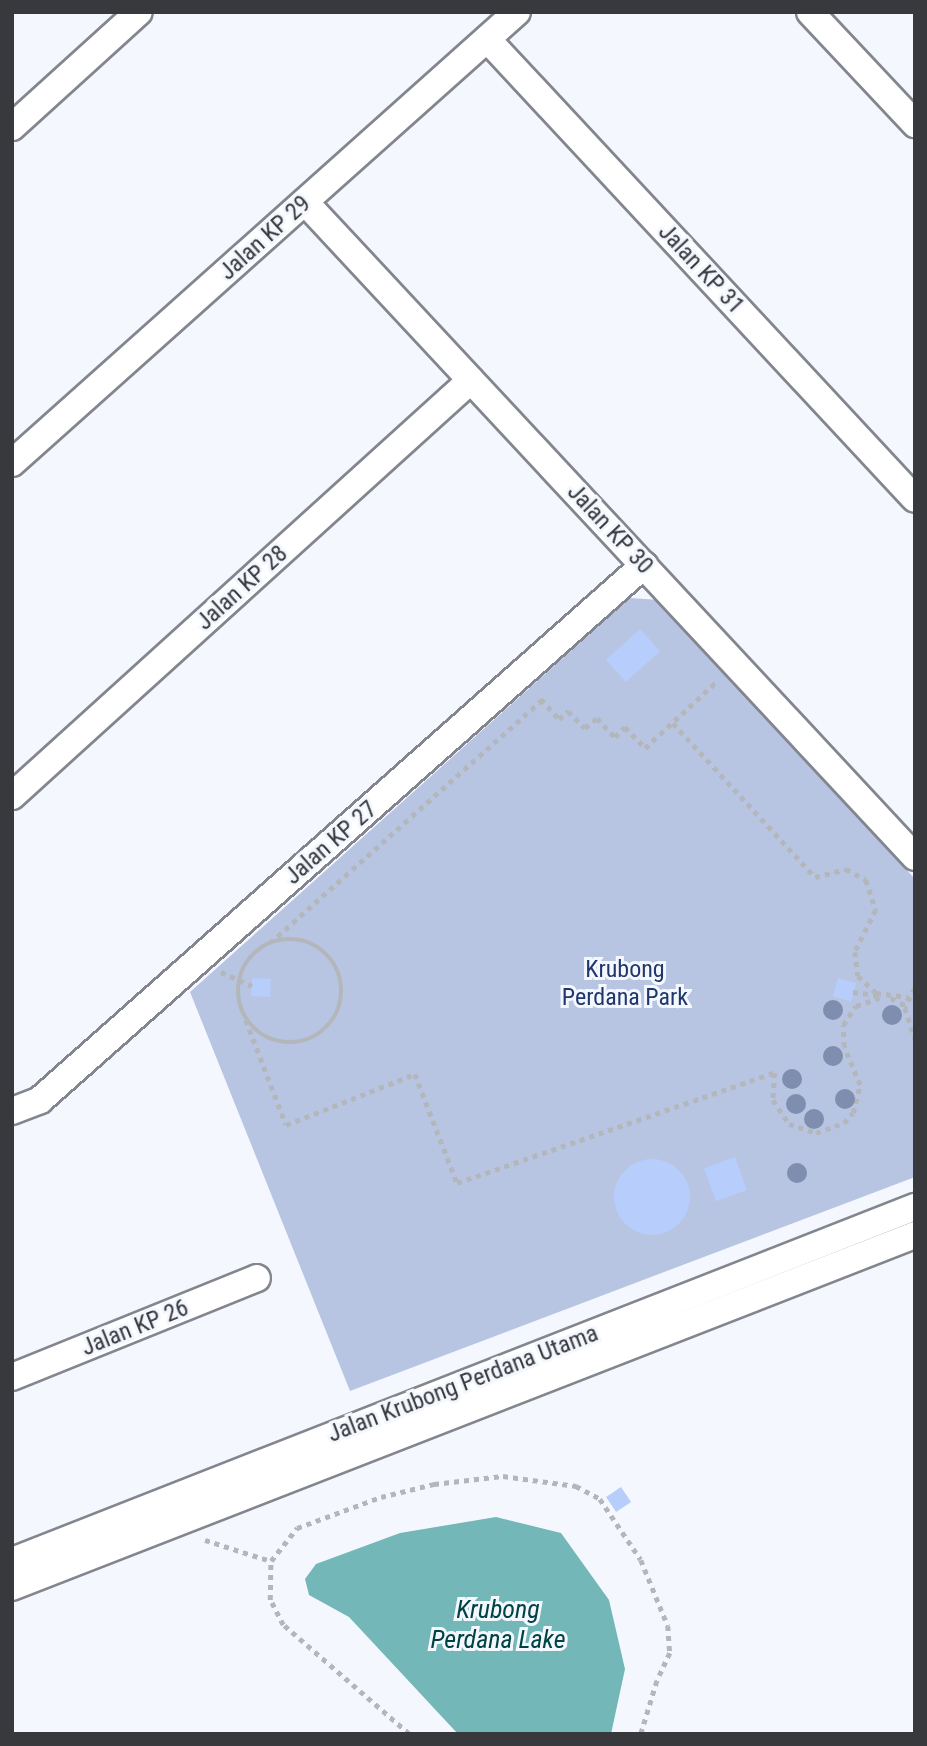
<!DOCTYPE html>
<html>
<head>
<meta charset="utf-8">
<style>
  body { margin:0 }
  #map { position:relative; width:927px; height:1746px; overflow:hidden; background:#f4f8fe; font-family:"Roboto Condensed",sans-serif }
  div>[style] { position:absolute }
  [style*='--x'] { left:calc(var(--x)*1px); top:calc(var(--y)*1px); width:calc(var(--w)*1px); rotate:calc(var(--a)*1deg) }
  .green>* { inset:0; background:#b7c5e2 }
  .water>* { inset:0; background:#73b7b8 }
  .building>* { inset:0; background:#b7cdfb; transform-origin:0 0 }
  .round { border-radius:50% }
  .path>* { height:4.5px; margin-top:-2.25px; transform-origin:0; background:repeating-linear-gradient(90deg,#b3b7bc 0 5px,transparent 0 10px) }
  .path>.ring { margin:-2.25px; padding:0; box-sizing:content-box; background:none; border:4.5px solid #b3b7bc; border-radius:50% }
  .roads { filter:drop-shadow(2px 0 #83868e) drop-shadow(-2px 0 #83868e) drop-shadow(0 2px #83868e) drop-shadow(0 -2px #83868e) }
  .street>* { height:26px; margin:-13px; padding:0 13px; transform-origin:13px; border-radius:13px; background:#fff }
  .trees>* { width:20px; height:20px; margin:-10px; border-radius:50%; background:#7f8eae }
  span { translate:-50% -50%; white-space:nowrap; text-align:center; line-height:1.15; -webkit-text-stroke:6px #f4f8fe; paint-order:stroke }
  .street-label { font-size:24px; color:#37393c }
  .park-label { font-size:24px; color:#20376d }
  .water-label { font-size:26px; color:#004344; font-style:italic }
  .frame { position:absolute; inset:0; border:14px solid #37393c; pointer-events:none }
</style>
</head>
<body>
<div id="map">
  <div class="green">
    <div style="clip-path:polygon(630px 598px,660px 600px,915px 879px,915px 1177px,350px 1391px,190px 992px)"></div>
  </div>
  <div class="water">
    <div style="clip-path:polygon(496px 1517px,561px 1533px,609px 1600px,625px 1669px,611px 1734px,458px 1734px,349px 1617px,309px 1595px,305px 1579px,316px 1564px,400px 1533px)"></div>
  </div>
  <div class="building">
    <div style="left:640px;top:629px;width:30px;height:46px;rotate:48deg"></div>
    <div style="left:252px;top:978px;width:19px;height:18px;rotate:3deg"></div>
    <div style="left:838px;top:978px;width:19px;height:19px;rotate:16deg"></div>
    <div style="left:735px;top:1157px;width:35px;height:33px;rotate:70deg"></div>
    <div class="round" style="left:614px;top:1159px;width:76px;height:76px"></div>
    <div style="left:621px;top:1487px;width:18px;height:18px;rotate:56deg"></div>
  </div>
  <div class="path">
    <div style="--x:541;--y:699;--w:27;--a:48"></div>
    <div style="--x:559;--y:719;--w:12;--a:-42"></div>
    <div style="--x:568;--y:711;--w:24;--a:45"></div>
    <div style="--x:585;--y:728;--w:16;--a:-40"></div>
    <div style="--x:597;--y:718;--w:26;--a:47"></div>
    <div style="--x:615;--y:737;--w:14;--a:-45"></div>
    <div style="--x:625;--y:727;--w:29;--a:46"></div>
    <div style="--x:645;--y:748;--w:98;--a:-42.9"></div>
    <div style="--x:673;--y:723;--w:209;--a:47.3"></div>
    <div style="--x:815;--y:877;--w:32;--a:-14"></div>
    <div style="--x:846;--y:869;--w:23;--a:29"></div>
    <div style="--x:866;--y:880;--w:32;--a:72"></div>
    <div style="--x:876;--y:910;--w:47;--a:116.6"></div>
    <div style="--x:855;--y:952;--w:24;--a:83"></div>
    <div style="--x:858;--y:976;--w:25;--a:43"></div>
    <div style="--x:876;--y:993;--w:32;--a:7"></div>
    <div class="ring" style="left:238px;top:939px;width:99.5px;height:99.5px"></div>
    <div style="--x:270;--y:943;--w:365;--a:-41.8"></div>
    <div style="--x:221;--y:972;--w:34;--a:24"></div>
    <div style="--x:915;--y:988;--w:22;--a:117"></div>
    <div style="--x:905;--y:1008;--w:33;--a:72"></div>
    <div style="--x:853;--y:992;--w:24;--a:7"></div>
    <div style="--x:891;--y:998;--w:16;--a:27"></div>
    <div style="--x:246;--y:1020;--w:112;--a:69.1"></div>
    <div style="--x:286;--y:1125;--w:139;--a:-21.6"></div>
    <div style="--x:415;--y:1074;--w:117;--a:68.9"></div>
    <div style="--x:457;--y:1183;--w:337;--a:-19.2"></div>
    <div style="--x:775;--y:1073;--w:27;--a:94"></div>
    <div style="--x:773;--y:1100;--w:29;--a:56"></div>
    <div style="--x:789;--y:1124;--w:28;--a:18"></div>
    <div style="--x:816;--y:1133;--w:30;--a:-20"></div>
    <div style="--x:844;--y:1123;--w:13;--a:-48"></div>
    <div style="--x:853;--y:1113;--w:29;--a:-76"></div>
    <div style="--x:860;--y:1085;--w:41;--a:-112.8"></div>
    <div style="--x:844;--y:1047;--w:22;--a:-93"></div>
    <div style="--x:843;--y:1025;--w:23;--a:-56"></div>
    <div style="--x:856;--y:1006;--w:28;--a:-19"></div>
    <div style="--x:205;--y:1540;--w:69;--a:17.7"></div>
    <div style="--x:409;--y:1734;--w:167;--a:-139.1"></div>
    <div style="--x:283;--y:1625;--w:28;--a:-117"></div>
    <div style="--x:270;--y:1600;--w:39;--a:-89"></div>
    <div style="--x:271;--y:1561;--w:42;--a:-51.8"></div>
    <div style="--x:297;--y:1528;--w:90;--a:-20.3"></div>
    <div style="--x:381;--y:1497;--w:55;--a:-13.8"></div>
    <div style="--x:434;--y:1484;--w:69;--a:-6.6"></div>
    <div style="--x:503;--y:1476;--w:74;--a:7.8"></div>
    <div style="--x:576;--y:1486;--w:27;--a:28"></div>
    <div style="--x:600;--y:1499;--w:73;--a:56.1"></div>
    <div style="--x:641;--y:1560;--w:71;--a:67.8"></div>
    <div style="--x:668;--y:1626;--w:27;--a:86"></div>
    <div style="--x:670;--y:1653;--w:31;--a:115"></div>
    <div style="--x:657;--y:1681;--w:55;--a:106.8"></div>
  </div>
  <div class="roads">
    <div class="street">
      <div style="--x:810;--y:12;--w:154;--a:46.8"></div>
      <div style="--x:487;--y:39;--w:628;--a:47.06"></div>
      <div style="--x:12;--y:127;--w:171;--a:-42.2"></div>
      <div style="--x:305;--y:202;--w:895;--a:47.04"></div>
      <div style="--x:12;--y:463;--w:677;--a:-41.77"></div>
      <div style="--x:12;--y:796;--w:619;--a:-42.19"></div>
      <div style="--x:12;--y:1111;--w:30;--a:-21"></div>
      <div style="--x:40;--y:1100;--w:807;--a:-41.53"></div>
      <div style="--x:12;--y:1377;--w:264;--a:-22"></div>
      <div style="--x:12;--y:1561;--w:970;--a:-21.41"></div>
      <div style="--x:12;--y:1587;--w:969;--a:-21.3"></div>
    </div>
  </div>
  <div class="trees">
    <div style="left:833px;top:1010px"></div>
    <div style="left:892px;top:1015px"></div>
    <div style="left:833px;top:1056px"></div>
    <div style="left:792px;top:1079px"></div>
    <div style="left:845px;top:1099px"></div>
    <div style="left:796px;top:1104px"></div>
    <div style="left:814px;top:1119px"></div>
    <div style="left:797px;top:1173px"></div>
  </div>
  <div class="street-label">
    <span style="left:265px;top:238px;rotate:-42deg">Jalan KP 29</span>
    <span style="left:701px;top:269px;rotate:47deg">Jalan KP 31</span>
    <span style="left:610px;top:529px;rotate:47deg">Jalan KP 30</span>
    <span style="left:242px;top:588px;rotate:-42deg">Jalan KP 28</span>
    <span style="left:331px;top:843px;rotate:-41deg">Jalan KP 27</span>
    <span style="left:135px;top:1328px;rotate:-22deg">Jalan KP 26</span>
    <span style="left:463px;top:1384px;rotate:-21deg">Jalan Krubong Perdana Utama</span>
  </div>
  <div class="park-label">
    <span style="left:625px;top:984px">Krubong<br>Perdana Park</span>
  </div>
  <div class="water-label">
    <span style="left:498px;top:1625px">Krubong<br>Perdana Lake</span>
  </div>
  <div class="frame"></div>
</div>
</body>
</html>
